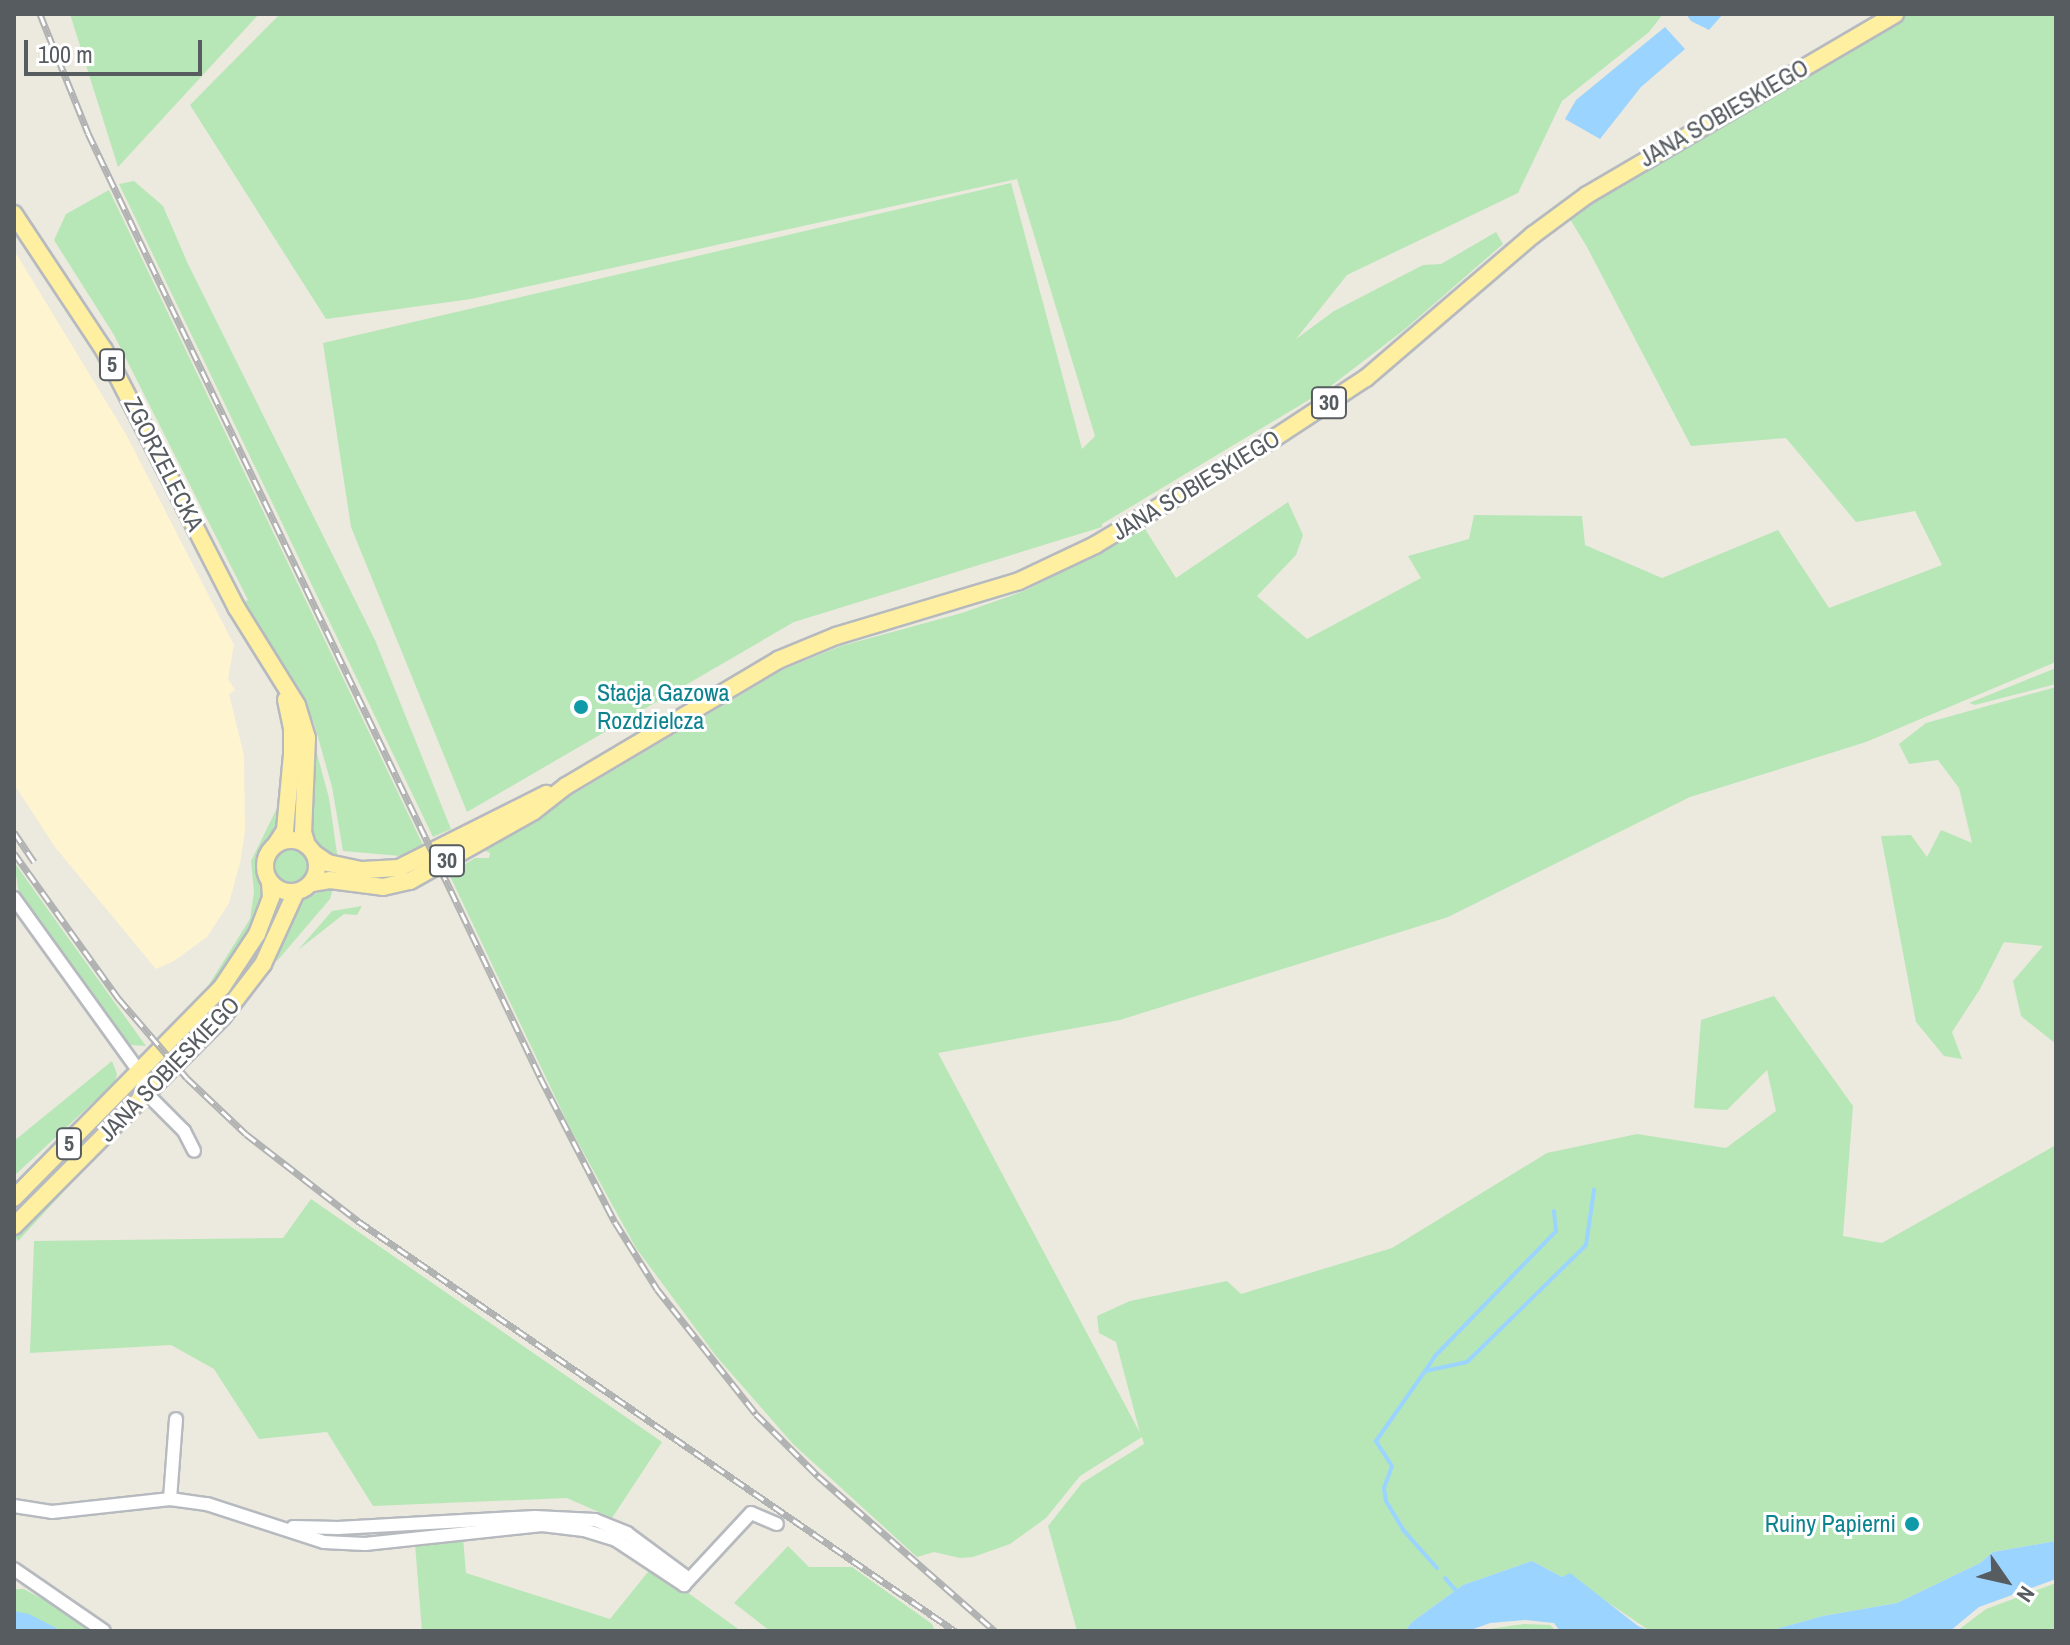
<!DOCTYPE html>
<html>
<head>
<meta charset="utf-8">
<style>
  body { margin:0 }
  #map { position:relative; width:2070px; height:1645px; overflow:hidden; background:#ece9de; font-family:"Archivo Narrow",sans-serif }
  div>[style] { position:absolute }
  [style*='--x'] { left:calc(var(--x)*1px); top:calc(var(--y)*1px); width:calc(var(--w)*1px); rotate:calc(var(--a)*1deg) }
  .commercial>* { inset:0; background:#fff4d0 }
  .green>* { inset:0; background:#b7e7b7; transform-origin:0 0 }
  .round { border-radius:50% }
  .water>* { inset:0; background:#9bd4ff }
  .stream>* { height:4px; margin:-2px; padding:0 2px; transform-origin:2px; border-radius:2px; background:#9bd4ff }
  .roads { filter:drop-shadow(2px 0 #b6babf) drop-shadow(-2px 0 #b6babf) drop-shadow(0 2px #b6babf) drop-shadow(0 -2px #b6babf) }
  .minor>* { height:12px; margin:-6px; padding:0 6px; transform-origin:6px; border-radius:6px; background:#fff }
  .major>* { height:16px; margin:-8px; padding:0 8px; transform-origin:8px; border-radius:8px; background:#ffefa0 }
  .major>.ring { margin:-8px; padding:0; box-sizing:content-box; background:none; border:16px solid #ffefa0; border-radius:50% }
  .rail>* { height:7px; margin-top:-3.5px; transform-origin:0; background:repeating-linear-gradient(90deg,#fff 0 12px,#b1b2b2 0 24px); box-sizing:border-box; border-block:2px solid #b1b2b2 }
  .dots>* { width:22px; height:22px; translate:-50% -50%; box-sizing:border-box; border:4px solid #fff; border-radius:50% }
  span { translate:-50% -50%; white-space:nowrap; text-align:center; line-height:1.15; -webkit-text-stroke:6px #fff; paint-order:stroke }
  .shield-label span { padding:2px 6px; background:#fff; border:2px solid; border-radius:6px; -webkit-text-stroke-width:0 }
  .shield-label { font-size:22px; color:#575c61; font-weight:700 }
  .street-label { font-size:24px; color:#575c61 }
  .culture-label { font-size:24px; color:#0d838f }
  .left { translate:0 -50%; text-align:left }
  .right { translate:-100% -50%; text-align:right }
  .frame { position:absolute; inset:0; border:16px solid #575c61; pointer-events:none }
  .north { position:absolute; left:1966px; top:1541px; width:80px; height:80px; -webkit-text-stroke:6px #fff; paint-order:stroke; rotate:124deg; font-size:22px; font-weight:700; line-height:32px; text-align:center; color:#575c61 }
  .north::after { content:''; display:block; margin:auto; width:28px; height:36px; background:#575c61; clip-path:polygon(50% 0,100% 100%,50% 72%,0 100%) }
  .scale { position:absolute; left:24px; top:40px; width:178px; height:36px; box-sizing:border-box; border:4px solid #575c61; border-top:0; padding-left:10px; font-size:24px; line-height:28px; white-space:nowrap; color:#575c61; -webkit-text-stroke:6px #fff; paint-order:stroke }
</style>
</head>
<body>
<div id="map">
  <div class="commercial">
    <div style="clip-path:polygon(14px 250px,127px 436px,234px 645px,228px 679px,235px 690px,229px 694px,244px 755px,245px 831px,240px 863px,229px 903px,207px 937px,174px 961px,156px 969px,55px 847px,14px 784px)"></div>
  </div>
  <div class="green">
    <div style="clip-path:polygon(70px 14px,259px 14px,118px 167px)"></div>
    <div style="clip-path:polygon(280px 14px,1663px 14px,1649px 32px,1562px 101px,1518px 193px,1347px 275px,1296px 339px,1334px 311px,1423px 265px,1441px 264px,1496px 232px,1503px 244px,1404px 330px,1327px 389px,1102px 524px,1102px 527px,794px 622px,467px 812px,351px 527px,323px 343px,1011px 183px,1082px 449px,1095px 436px,1017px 179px,471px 299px,326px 319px,190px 105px)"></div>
    <div style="clip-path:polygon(1895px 14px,2056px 14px,2056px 662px,1866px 742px,1690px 797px,1448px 917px,1120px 1020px,938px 1053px,1140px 1433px,1116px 1342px,1099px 1333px,1097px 1316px,1130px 1301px,1227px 1281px,1241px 1294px,1392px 1248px,1547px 1153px,1637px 1134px,1726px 1148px,1776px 1111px,1767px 1070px,1727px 1110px,1694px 1108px,1701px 1020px,1774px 996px,1853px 1106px,1843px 1236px,1882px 1243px,2056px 1145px,2056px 1541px,1993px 1552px,1980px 1563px,1897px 1603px,1823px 1616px,1769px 1631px,1650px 1631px,1600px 1597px,1532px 1561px,1463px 1585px,1412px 1622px,1405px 1631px,1077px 1631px,1048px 1526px,1082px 1483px,1144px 1444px,1142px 1437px,1080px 1476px,1046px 1518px,1010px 1544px,973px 1557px,960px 1558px,934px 1552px,917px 1557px,793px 1444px,716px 1356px,636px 1248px,570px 1128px,449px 874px,475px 858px,489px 858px,490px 853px,481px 849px,784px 669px,841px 646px,962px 613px,1024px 591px,1145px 529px,1176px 578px,1288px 502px,1303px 535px,1296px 555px,1257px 596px,1307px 639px,1421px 578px,1408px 556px,1469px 539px,1474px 515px,1582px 516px,1585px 545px,1662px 578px,1778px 530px,1829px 608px,1942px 565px,1915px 511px,1856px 522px,1786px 438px,1691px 446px,1587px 247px,1565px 211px)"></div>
    <div style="clip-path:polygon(134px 181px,163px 206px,188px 264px,375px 640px,451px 829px,433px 837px,119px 184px)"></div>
    <div style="clip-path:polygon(109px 190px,423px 845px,415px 849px,400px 856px,343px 851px,332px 787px,314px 723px,244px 602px,248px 600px,114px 335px,54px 240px,66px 214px)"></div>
    <div style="clip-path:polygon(2056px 668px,2056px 684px,1975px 705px,1969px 703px)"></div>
    <div style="clip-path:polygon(2056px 687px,2056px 1044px,2021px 1016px,2013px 981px,2043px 946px,2004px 942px,1980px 989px,1952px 1032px,1962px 1059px,1944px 1056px,1916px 1022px,1881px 836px,1911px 835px,1927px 857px,1941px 830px,1972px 843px,1959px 788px,1938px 760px,1909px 764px,1899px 744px,1926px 723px)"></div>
    <div style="clip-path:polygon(285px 721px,288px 735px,277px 834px,261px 849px,256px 863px,264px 893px,257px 920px,217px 983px,205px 991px,250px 919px,254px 892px,251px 861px,277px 808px)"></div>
    <div style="clip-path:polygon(313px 739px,329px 798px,338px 860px,325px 853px,307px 826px)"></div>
    <div class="round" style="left:274px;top:849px;width:36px;height:36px"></div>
    <div style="clip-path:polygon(14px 862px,56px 921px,146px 1046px,130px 1045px,19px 894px)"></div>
    <div style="clip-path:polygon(334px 885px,330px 899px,277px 961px,274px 954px,297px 903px)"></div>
    <div style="clip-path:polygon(277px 901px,260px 950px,246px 974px,213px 1017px,162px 1067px,154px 1069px,227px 991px)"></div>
    <div style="clip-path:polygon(362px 906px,357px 915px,344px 914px,298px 950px,332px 911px)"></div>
    <div style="clip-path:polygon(112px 1061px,117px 1074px,115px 1082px,14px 1176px,14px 1141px)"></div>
    <div style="left:119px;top:1102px;width:7px;height:148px;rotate:45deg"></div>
    <div style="clip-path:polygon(107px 1143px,106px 1146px,18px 1241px,14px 1235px)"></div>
    <div style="clip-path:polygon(311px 1199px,662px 1442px,612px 1518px,567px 1498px,373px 1506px,327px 1432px,259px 1439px,214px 1369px,171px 1345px,30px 1353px,34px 1241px,283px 1238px)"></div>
    <div style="clip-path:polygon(463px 1538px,466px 1573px,610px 1619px,652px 1567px,741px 1631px,422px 1631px,415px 1544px)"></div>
    <div style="clip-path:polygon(788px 1546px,809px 1567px,852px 1567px,932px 1624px,935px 1631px,770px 1631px,734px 1603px)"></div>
    <div style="clip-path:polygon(2056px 1583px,2056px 1631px,1957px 1631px,1986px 1609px)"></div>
    <div style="clip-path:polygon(14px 1589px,24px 1589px,57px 1607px,90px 1631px,62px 1631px,14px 1611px)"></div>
    <div style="clip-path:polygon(1524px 1624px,1550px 1625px,1556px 1631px,1476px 1631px)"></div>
  </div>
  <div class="water">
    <div style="clip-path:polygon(1686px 14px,1723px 14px,1709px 30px,1691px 21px)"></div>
    <div style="clip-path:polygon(1665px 27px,1685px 49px,1641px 87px,1600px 139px,1565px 119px,1576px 100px)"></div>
    <div style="clip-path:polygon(2056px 1541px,2056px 1579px,1979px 1607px,1950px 1631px,1769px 1631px,1823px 1616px,1897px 1603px,1980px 1563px,1993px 1552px)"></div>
    <div style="clip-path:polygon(1532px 1561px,1562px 1577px,1570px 1573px,1638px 1626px,1650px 1631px,1560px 1631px,1554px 1623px,1525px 1620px,1490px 1623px,1468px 1631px,1405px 1631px,1412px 1622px,1463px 1585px)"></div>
    <div style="clip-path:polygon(14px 1611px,29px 1614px,62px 1631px,14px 1631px)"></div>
  </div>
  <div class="stream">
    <div style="--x:1425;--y:1371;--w:18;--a:-56"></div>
    <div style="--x:1435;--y:1356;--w:174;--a:-45.9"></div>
    <div style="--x:1556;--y:1231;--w:20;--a:-96"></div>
    <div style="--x:1437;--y:1568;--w:50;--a:-131.7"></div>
    <div style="--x:1404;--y:1531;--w:35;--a:-121"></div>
    <div style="--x:1386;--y:1501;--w:13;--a:-99"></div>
    <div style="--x:1384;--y:1488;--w:23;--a:-70"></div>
    <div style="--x:1392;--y:1466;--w:30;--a:-123"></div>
    <div style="--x:1376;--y:1441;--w:85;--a:-55"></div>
    <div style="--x:1425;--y:1371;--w:43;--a:-12.1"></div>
    <div style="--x:1467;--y:1362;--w:167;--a:-44.5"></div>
    <div style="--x:1586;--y:1245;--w:56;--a:-81.7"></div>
    <div style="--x:1445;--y:1578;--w:21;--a:49"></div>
  </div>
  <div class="roads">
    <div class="minor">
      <div style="--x:14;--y:898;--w:216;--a:54.2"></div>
      <div style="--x:140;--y:1073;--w:11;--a:68"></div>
      <div style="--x:144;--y:1083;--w:15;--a:110"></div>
      <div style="--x:146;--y:1093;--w:54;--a:45"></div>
      <div style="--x:184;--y:1131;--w:22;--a:63"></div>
      <div style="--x:170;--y:1499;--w:37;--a:8"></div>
      <div style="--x:207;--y:1504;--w:123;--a:18"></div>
      <div style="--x:324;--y:1542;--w:41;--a:2.8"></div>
      <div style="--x:365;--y:1544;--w:178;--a:-6.1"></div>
      <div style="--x:542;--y:1525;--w:42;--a:6.8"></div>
      <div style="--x:584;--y:1530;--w:34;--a:17"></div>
      <div style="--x:616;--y:1540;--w:82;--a:33.5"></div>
      <div style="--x:684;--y:1585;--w:98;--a:-47.1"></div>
      <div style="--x:751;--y:1513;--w:28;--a:23"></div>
      <div style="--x:14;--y:1506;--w:38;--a:9"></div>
      <div style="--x:52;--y:1512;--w:119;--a:-6.3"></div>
      <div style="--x:170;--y:1499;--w:80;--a:-85.7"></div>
      <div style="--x:293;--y:1527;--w:45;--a:1.3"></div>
      <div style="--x:338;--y:1528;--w:197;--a:-3.2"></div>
      <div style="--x:535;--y:1517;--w:60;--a:2.9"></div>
      <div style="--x:595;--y:1520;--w:35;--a:22"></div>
      <div style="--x:627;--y:1533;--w:77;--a:36.6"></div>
      <div style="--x:14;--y:1569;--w:109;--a:34.6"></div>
    </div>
    <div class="major">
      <div style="--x:14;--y:214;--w:163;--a:56.5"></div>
      <div style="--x:104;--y:350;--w:289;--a:62.8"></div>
      <div style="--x:236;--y:607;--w:115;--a:58.1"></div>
      <div style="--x:297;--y:705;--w:34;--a:73"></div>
      <div style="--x:307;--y:738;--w:94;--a:92.4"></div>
      <div style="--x:303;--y:832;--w:14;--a:73"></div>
      <div class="ring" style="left:265px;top:840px;width:36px;height:36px"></div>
      <div style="--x:276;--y:844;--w:17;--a:-57"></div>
      <div style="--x:285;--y:830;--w:75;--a:-84.7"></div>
      <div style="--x:292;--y:755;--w:27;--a:-90"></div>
      <div style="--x:292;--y:728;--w:29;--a:-102"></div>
      <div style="--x:315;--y:854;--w:16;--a:35"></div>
      <div style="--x:328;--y:863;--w:35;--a:12"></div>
      <div style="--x:362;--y:870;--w:37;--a:-3"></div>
      <div style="--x:399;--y:868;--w:165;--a:-26.7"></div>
      <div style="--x:312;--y:883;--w:18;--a:-9"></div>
      <div style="--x:330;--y:880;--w:53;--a:7.5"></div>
      <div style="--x:383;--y:887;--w:28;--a:-13"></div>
      <div style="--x:410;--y:881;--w:142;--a:-29.4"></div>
      <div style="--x:534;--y:811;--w:41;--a:-38"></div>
      <div style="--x:566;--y:786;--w:247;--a:-30.7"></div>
      <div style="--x:778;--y:660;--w:63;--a:-22.5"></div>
      <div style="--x:836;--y:636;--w:191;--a:-16.7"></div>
      <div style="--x:1019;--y:581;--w:84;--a:-25.3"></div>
      <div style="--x:1095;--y:545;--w:207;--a:-30.8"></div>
      <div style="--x:1273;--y:439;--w:111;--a:-33.3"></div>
      <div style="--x:1366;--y:378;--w:220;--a:-40.6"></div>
      <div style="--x:1533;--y:235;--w:67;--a:-36.5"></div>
      <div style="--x:1587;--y:195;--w:357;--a:-30.4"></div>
      <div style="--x:14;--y:1198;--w:296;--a:-45.4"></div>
      <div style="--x:222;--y:987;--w:64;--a:-56.6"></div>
      <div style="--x:257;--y:934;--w:40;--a:-69"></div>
      <div style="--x:271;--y:897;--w:14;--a:-94"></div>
      <div style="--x:14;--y:1226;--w:296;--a:-45.1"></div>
      <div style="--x:223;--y:1016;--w:66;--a:-52.4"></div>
      <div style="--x:263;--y:964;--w:79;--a:-65.4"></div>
    </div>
  </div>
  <div class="rail">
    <div style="--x:40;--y:14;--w:128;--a:68"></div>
    <div style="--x:88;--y:133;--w:1047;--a:64.41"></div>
    <div style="--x:540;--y:1077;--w:163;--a:62.7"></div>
    <div style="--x:615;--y:1222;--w:79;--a:57.9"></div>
    <div style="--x:657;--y:1289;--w:159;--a:51.6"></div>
    <div style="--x:756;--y:1414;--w:88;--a:45"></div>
    <div style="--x:818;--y:1476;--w:235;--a:41.2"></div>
    <div style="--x:14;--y:832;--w:36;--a:56"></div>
    <div style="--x:14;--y:853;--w:180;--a:54.3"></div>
    <div style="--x:119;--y:999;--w:104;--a:49.3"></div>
    <div style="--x:187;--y:1078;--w:81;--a:43.5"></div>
    <div style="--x:246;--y:1134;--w:142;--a:37.8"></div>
    <div style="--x:358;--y:1221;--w:724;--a:34.48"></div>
  </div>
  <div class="dots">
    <div style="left:581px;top:707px;background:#0f9aa8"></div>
    <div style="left:1912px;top:1524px;background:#0f9aa8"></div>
  </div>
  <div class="shield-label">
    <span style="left:112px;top:365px">5</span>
    <span style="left:1329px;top:403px">30</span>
    <span style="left:447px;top:861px">30</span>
    <span style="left:69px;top:1144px">5</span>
  </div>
  <div class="street-label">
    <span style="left:1724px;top:113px;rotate:-30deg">JANA SOBIESKIEGO</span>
    <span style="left:164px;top:464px;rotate:63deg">ZGORZELECKA</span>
    <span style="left:1196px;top:485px;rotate:-31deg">JANA SOBIESKIEGO</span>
    <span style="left:169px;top:1069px;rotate:-46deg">JANA SOBIESKIEGO</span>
  </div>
  <div class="culture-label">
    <span class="left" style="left:597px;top:707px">Stacja Gazowa<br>Rozdzielcza</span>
    <span class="right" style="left:1896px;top:1524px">Ruiny Papierni</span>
  </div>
  <div class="frame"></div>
  <div class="north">N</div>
  <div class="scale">100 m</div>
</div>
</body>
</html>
